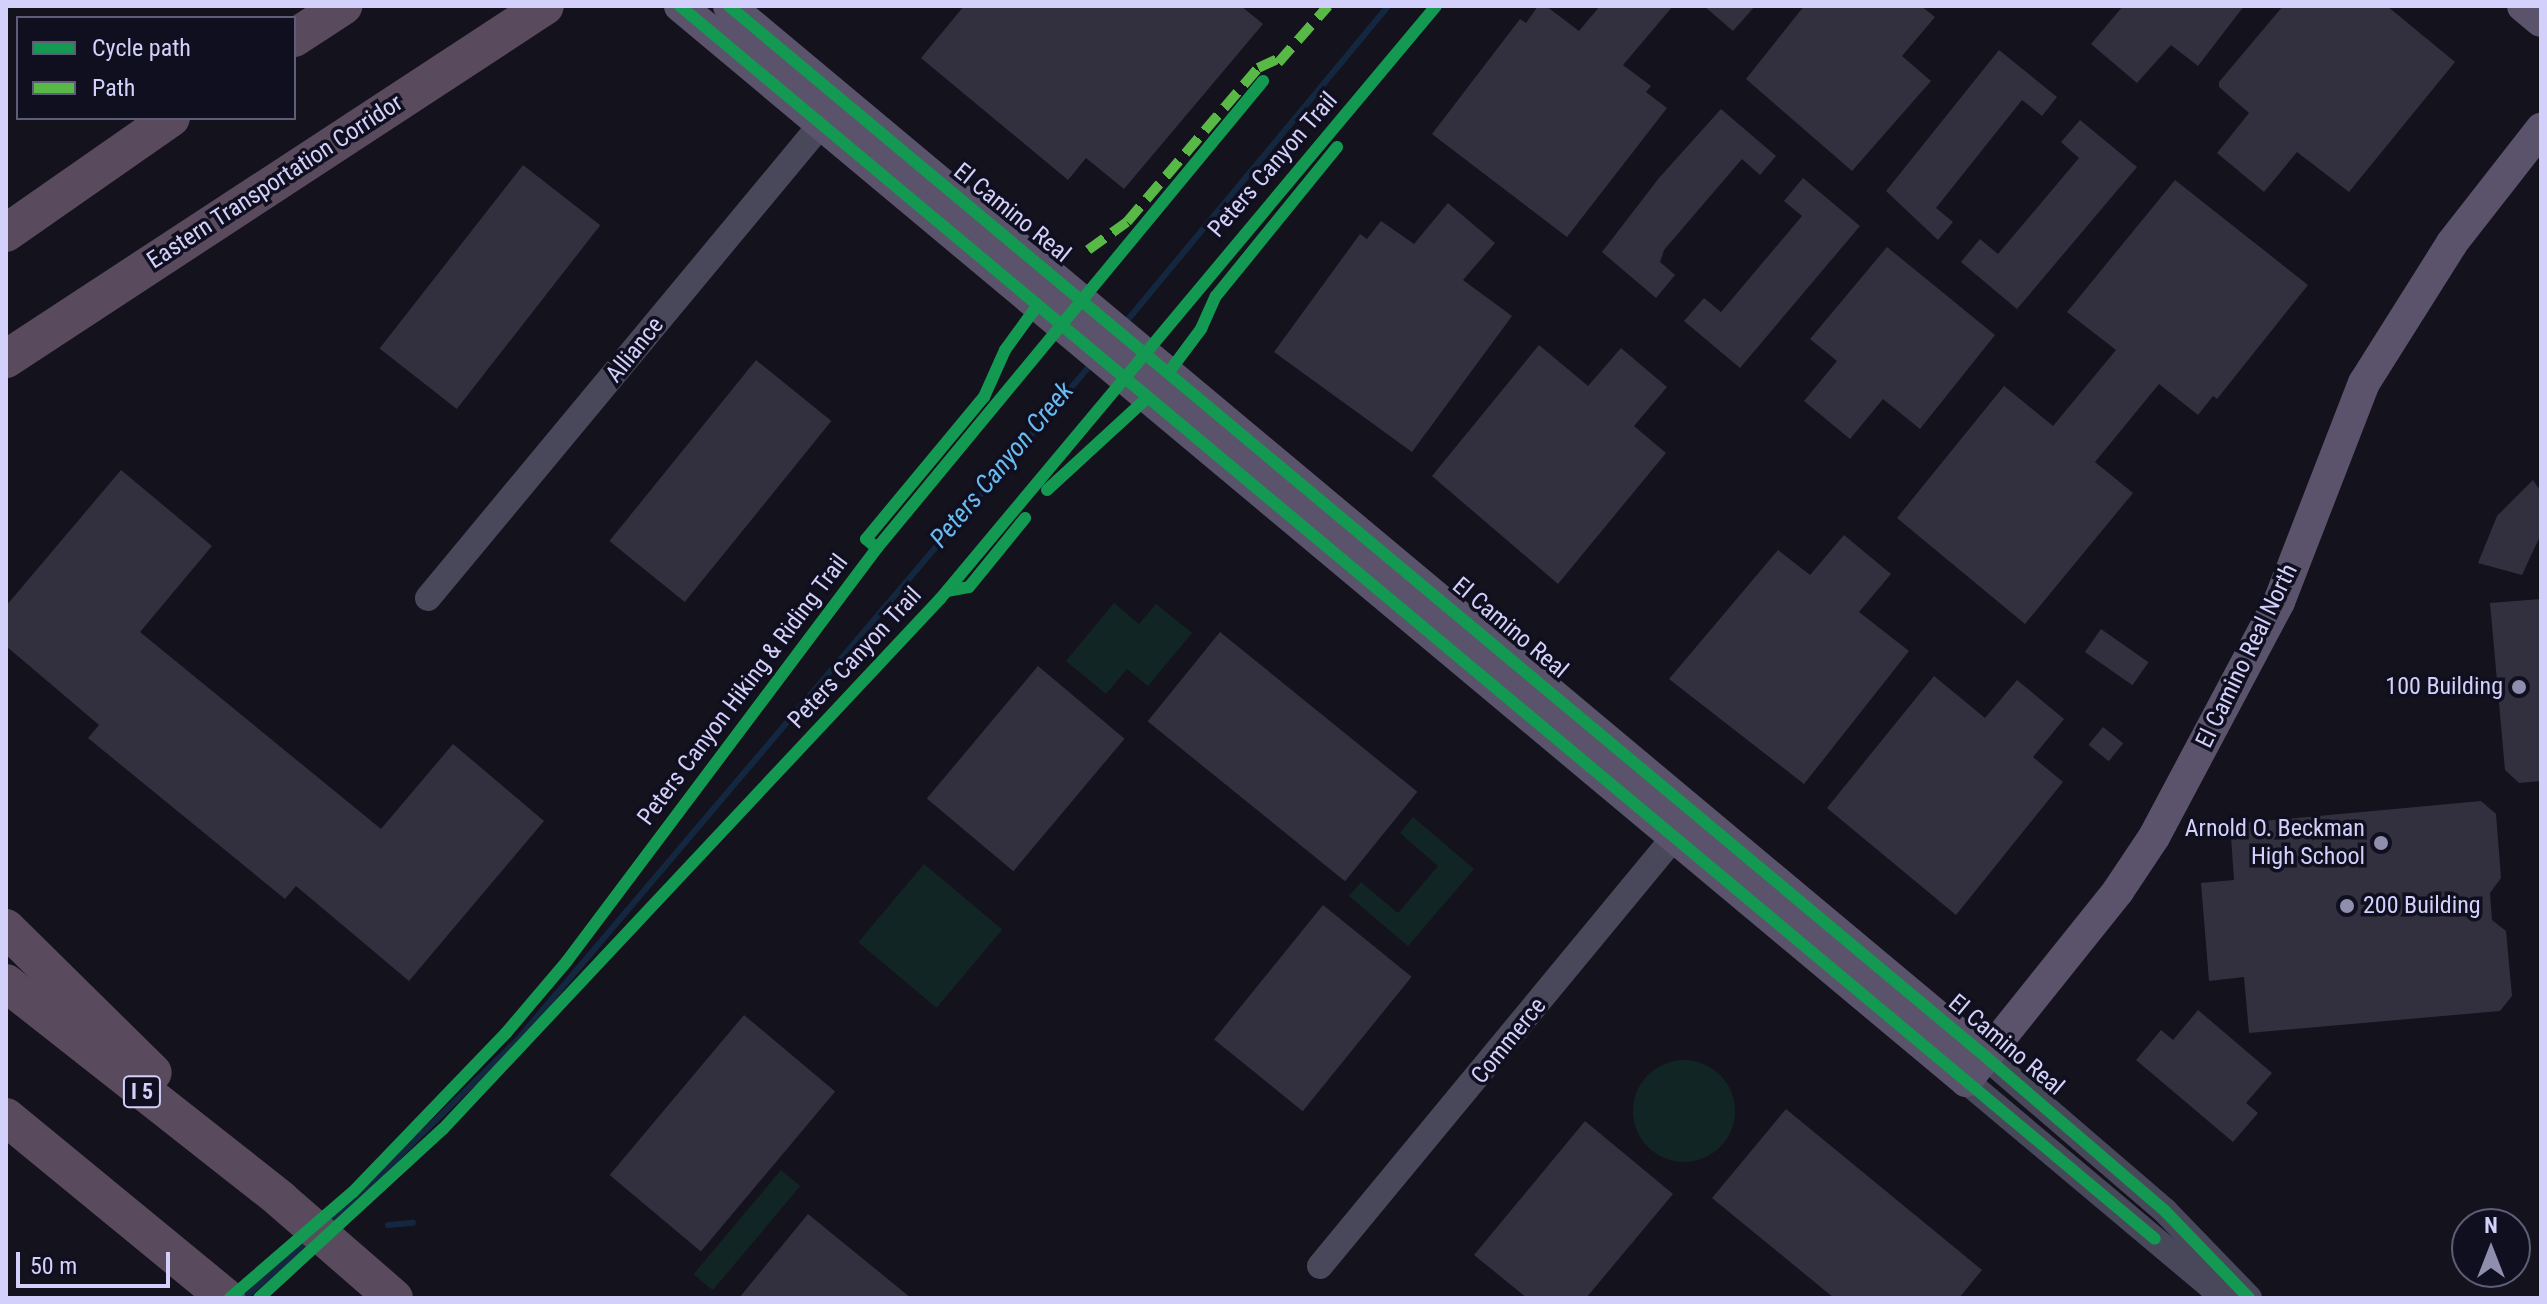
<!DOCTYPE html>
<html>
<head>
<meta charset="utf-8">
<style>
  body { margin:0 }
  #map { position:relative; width:2547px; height:1304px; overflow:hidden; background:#14121c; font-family:"Roboto Condensed",sans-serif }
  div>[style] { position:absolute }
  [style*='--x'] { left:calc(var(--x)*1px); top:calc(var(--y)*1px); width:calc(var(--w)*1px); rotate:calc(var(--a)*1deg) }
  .green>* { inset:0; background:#122525; transform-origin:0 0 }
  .round { border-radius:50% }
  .stream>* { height:6px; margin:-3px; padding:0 3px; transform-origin:3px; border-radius:3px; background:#132840 }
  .building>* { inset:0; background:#32303e; transform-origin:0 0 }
  .minor>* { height:26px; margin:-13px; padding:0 13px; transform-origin:13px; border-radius:13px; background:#49485b }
  .major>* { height:32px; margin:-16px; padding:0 16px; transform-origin:16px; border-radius:16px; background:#5b536c }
  .highway>* { height:38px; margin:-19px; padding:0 19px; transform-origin:19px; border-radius:19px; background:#5a4a5e }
  .quiet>* { height:10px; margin-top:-5px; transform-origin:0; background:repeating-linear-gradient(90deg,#58b947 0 20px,transparent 0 30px) }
  .cycleway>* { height:12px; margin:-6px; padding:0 6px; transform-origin:6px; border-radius:6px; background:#139951 }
  .dots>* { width:22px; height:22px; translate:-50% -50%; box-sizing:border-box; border:4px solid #100f1f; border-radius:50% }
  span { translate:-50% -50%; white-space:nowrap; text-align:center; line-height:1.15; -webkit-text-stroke:7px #100f1f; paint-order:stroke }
  .shield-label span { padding:2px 6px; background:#100f1f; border:2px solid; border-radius:6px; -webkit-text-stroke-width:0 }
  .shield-label { font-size:22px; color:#d3d1fb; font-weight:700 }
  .street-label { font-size:24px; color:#d3d1fb }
  .poi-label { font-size:24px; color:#d3d1fb }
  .right { translate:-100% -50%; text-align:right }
  .left { translate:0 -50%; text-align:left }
  .water-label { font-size:26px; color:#69bcf1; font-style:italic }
  .frame { position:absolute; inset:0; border:8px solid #d3d1fb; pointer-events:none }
  .legend { position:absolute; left:16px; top:16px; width:280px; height:104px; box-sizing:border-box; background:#100f1f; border:2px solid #5e5d77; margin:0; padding:10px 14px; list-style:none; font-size:24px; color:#d3d1fb }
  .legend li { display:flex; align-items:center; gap:16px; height:40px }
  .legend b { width:40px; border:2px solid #5e5d77 }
  .north { position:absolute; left:2451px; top:1208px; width:80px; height:80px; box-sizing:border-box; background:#100f1f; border:2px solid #5e5d77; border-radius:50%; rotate:0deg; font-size:22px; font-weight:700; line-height:32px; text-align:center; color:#d3d1fb }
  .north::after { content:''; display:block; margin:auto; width:28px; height:36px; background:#908ead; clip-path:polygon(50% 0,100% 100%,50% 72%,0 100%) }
  .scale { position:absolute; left:16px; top:1252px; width:154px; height:36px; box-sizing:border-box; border:4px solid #d3d1fb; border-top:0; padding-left:10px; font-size:24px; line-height:28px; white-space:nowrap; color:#d3d1fb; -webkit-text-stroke:6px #100f1f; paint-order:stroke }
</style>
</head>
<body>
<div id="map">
  <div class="green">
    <div style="clip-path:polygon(1114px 603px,1139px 624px,1156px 604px,1192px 633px,1148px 686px,1127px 669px,1106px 694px,1066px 661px)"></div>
    <div style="clip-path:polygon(1413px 817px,1474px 869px,1408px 946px,1349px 896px,1361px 882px,1398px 913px,1438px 866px,1400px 833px)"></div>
    <div style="left:924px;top:864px;width:102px;height:102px;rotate:40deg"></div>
    <div class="round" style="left:1633px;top:1060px;width:102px;height:102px"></div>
    <div style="left:781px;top:1170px;width:25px;height:136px;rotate:40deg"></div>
  </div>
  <div class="stream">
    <div style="--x:1125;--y:323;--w:412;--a:-50.3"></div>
    <div style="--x:329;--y:1225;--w:267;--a:-44.5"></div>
    <div style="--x:519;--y:1038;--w:885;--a:-49.67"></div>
    <div style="--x:388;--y:1225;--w:25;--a:-5"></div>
    <div style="--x:244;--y:1298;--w:89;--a:-40.9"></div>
  </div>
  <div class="building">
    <div style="clip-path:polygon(964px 6px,1241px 6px,1263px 24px,1124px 189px,1086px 158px,1068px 180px,921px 58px)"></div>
    <div style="clip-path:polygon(1538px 6px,1546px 6px,1579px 31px,1600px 6px,1673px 6px,1623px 65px,1651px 86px,1646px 92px,1667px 108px,1567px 237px,1432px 134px,1520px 19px,1526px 23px)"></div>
    <div style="clip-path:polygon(1704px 6px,1755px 6px,1733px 31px)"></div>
    <div style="clip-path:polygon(1804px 6px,1921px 6px,1935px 17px,1902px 56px,1931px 81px,1852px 171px,1746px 79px)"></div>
    <div style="clip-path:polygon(2123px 6px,2244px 6px,2198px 66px,2171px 45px,2137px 83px,2091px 44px)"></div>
    <div style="clip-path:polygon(2283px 6px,2387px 6px,2455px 62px,2349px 192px,2297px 152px,2264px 192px,2217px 153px,2249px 113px,2219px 87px,2219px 82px)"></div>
    <div style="clip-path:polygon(1999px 50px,2057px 97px,2042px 116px,2022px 100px,1936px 208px,1953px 222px,1938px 240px,1886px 191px)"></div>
    <div style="clip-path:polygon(1721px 109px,1776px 156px,1760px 175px,1742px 159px,1664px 250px,1660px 262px,1675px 275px,1656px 298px,1602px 252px,1659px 178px)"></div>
    <div style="clip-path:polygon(2080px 120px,2137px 167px,2017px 309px,1961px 262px,1980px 239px,1998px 254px,2079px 158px,2061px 142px)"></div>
    <div style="left:523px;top:165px;width:98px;height:233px;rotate:38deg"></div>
    <div style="clip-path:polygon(1803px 178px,1860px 226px,1740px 368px,1684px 321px,1704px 298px,1721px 312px,1802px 216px,1784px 201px)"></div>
    <div style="clip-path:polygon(2175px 180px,2308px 285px,2217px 399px,2213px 396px,2198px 415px,2159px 384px,2095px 462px,2133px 493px,2025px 624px,1897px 518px,2004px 386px,2053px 426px,2116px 350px,2067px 312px)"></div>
    <div style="clip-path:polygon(1448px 203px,1495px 243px,1463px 280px,1512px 316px,1412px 452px,1274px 352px,1360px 234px,1367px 239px,1381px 221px,1414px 244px)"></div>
    <div style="clip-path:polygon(1887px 247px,1995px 335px,1920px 429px,1883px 399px,1850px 439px,1804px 401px,1837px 361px,1810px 339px)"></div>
    <div style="clip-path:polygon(1539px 345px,1588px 386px,1621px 348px,1667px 387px,1634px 426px,1666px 453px,1558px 584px,1432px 476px)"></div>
    <div style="left:756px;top:360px;width:97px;height:233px;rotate:39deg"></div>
    <div style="clip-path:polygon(121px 470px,212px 546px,140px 632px,381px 829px,453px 744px,544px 821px,409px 981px,296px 886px,285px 899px,88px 738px,99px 725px,6px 646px,6px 606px)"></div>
    <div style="clip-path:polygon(2533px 480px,2541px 492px,2541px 534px,2522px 575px,2478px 563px,2497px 516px)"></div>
    <div style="clip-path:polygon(1844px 535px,1891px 574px,1859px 612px,1909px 651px,1804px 784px,1669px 679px,1778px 550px,1810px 575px)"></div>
    <div style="clip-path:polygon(2541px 599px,2541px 781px,2519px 783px,2505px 770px,2490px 603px)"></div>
    <div style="left:2101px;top:629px;width:58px;height:28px;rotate:35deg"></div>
    <div style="left:1220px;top:632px;width:254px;height:115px;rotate:39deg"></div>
    <div style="left:1038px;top:666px;width:113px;height:173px;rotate:40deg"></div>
    <div style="clip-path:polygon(1934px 676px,1985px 718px,2017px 680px,2064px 719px,2033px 757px,2063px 782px,1956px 915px,1827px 808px)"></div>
    <div style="left:2103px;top:727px;width:26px;height:23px;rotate:39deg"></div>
    <div style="clip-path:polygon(2481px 801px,2496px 814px,2501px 878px,2490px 893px,2492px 920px,2506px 931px,2512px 996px,2500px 1011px,2249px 1033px,2244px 977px,2209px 981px,2201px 883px,2234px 880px,2231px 837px,2242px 836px,2241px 823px)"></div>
    <div style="left:1323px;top:905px;width:114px;height:173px;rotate:39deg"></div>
    <div style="clip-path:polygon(2198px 1010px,2272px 1073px,2246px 1103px,2258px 1113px,2233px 1142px,2136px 1060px,2161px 1030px,2173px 1040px)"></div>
    <div style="left:744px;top:1015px;width:119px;height:209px;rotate:40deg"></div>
    <div style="clip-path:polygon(1786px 1109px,1982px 1270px,1959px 1298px,1834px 1298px,1712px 1198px)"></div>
    <div style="clip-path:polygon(1585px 1121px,1673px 1194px,1586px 1298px,1527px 1298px,1474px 1255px)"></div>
    <div style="clip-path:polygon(808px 1214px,911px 1298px,739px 1298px)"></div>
  </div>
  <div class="minor">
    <div style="--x:428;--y:598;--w:634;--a:-50.31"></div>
    <div style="--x:1986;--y:1057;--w:236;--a:40.7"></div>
    <div style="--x:2165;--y:1211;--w:121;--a:46"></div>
    <div style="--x:1966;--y:1081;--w:338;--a:40"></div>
    <div style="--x:1320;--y:1266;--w:573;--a:-50.45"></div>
  </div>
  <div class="major">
    <div style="--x:680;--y:6;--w:1676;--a:39.89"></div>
    <div style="--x:1966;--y:1081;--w:243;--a:-51.3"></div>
    <div style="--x:2118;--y:891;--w:65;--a:-56.3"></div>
    <div style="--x:2154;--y:837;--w:266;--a:-62"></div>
    <div style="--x:2279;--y:602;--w:235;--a:-68.8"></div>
    <div style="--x:2364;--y:383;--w:165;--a:-57.8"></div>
    <div style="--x:2452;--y:243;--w:145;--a:-52"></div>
    <div style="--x:729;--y:6;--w:1638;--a:39.9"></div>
    <div style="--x:2523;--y:6;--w:23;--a:40"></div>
  </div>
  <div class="highway">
    <div style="--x:294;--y:38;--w:59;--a:-33.1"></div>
    <div style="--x:6;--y:233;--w:201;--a:-34.9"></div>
    <div style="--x:6;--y:359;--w:644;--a:-33.22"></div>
    <div style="--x:6;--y:928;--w:206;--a:44.6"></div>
    <div style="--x:6;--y:983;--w:349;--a:38.2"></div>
    <div style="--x:280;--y:1199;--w:151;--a:41"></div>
    <div style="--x:6;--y:1117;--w:285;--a:39.4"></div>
  </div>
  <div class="quiet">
    <div style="--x:1278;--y:63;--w:76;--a:-48.7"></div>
    <div style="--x:1088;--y:250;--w:48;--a:-35.7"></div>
    <div style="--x:1127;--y:222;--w:202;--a:-49.6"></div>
    <div style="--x:1258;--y:68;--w:29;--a:-25"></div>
  </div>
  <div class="cycleway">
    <div style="--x:680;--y:6;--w:1922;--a:39.89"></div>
    <div style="--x:729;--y:6;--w:1638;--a:39.9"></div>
    <div style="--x:1986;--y:1057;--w:236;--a:40.7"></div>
    <div style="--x:2165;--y:1211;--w:121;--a:46"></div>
    <div style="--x:1169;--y:372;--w:54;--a:-53.3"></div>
    <div style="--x:1201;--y:329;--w:36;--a:-66"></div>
    <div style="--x:1216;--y:296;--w:192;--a:-50.9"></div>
    <div style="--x:1047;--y:490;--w:137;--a:-42.6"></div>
    <div style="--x:877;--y:548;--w:14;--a:-141"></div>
    <div style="--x:866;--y:539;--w:185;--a:-50.3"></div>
    <div style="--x:984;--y:397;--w:51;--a:-65.9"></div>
    <div style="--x:1005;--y:350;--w:54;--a:-54"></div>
    <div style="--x:947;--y:591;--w:22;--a:-10"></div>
    <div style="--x:969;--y:587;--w:89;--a:-50.9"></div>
    <div style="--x:230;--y:1298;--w:162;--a:-40.8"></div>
    <div style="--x:353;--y:1192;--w:221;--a:-46.1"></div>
    <div style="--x:506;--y:1033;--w:94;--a:-49.7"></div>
    <div style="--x:567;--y:961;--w:516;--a:-53.11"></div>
    <div style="--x:877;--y:548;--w:606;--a:-50.42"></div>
    <div style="--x:259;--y:1298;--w:250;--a:-42.6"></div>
    <div style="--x:443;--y:1129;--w:727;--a:-46.84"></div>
    <div style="--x:940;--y:599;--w:773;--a:-50.09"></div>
  </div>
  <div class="dots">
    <div style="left:2519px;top:687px;background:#908ead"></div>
    <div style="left:2381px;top:843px;background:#908ead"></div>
    <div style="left:2347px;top:906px;background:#908ead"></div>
  </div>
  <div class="shield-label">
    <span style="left:142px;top:1092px">I 5</span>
  </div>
  <div class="street-label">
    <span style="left:1273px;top:165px;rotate:-49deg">Peters Canyon Trail</span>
    <span style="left:275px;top:182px;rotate:-33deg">Eastern Transportation Corridor</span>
    <span style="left:1012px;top:213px;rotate:39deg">El Camino Real</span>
    <span style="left:635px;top:350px;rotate:-51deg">Alliance</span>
    <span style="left:1510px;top:628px;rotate:40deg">El Camino Real</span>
    <span style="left:2247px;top:656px;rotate:-64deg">El Camino Real North</span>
    <span style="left:855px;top:658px;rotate:-47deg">Peters Canyon Trail</span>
    <span style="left:743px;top:690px;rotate:-53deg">Peters Canyon Hiking &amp; Riding Trail</span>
    <span style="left:1509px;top:1041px;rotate:-51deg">Commerce</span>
    <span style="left:2006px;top:1045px;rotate:40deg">El Camino Real</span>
  </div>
  <div class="poi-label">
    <span class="right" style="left:2503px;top:687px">100 Building</span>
    <span class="right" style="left:2365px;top:843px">Arnold O. Beckman<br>High School</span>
    <span class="left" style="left:2363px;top:906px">200 Building</span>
  </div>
  <div class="water-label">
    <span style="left:1002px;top:465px;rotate:-50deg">Peters Canyon Creek</span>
  </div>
  <div class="frame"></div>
  <ul class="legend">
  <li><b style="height:10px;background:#139951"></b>Cycle path</li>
  <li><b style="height:10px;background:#58b947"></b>Path</li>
  </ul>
  <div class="north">N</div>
  <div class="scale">50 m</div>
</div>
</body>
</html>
